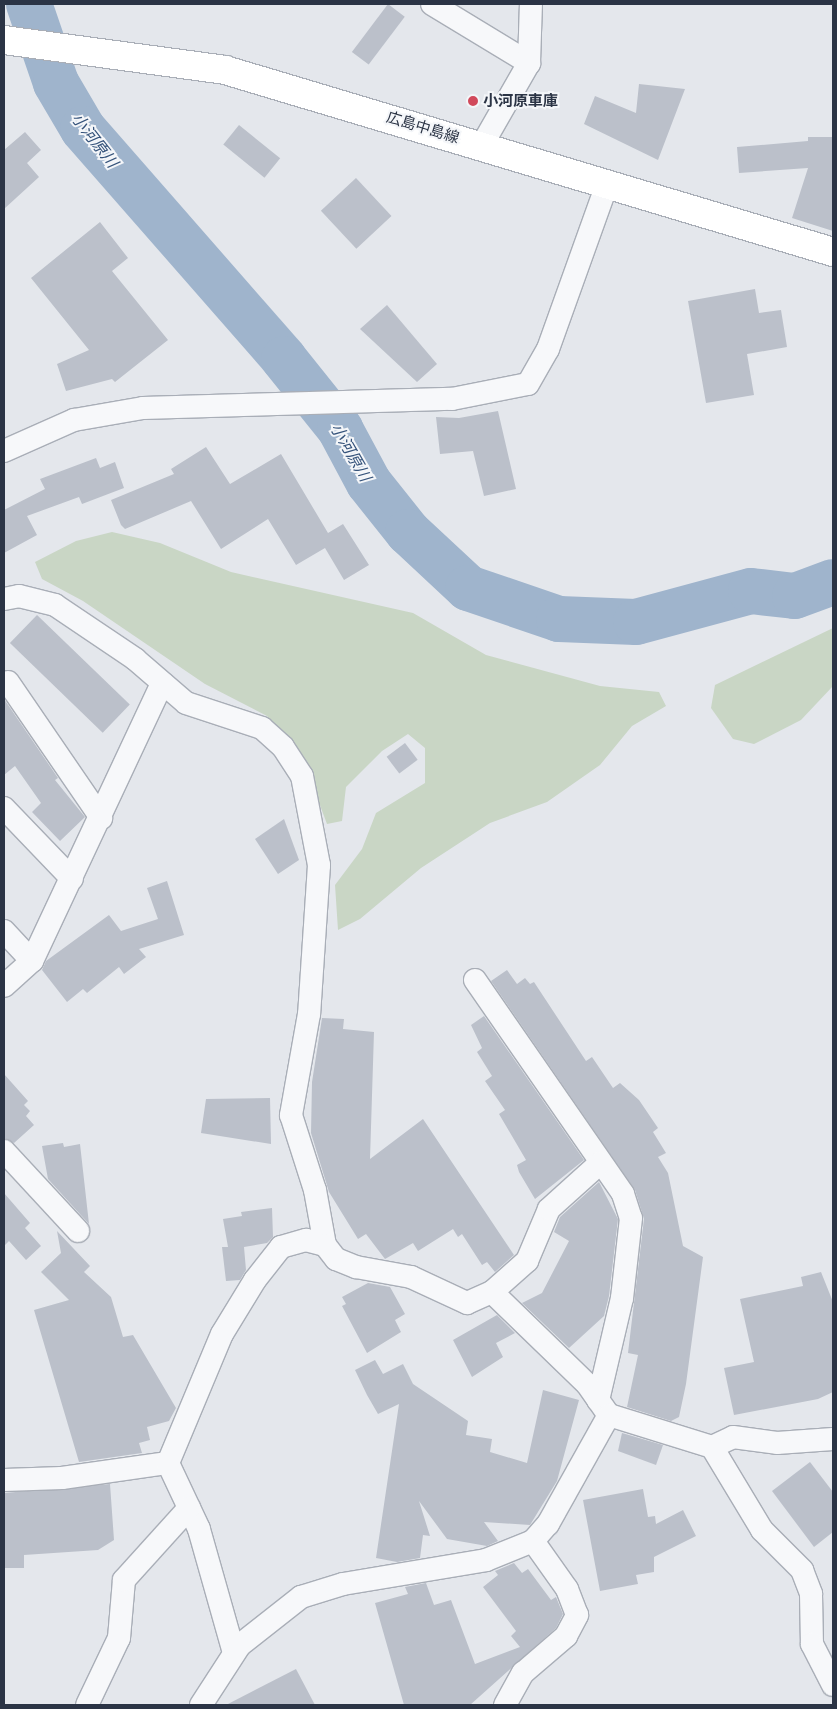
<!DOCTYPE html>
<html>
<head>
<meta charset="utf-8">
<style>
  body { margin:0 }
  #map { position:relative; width:837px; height:1709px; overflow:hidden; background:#e4e7ec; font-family:"PT Sans","Noto Sans JP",sans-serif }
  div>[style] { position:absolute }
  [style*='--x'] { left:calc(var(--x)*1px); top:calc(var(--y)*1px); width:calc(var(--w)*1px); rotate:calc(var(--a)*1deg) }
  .green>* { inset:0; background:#c9d6c5 }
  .river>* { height:46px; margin:-23px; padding:0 23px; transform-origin:23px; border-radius:23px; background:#9fb4cc }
  .building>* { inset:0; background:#bbc0ca; transform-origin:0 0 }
  .roads { filter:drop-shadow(1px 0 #a9aeb7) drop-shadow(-1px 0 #a9aeb7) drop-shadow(0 1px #a9aeb7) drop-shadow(0 -1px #a9aeb7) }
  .minor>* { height:22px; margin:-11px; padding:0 11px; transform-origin:11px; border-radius:11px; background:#f7f8fa }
  .primary>* { height:28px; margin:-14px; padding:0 14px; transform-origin:14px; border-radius:14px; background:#fff }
  .dots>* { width:14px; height:14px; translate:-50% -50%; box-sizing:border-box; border:2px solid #f4f6f9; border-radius:50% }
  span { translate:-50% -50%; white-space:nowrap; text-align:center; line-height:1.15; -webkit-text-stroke:4px #f4f6f9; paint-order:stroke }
  .poi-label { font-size:15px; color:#2b3445; font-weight:700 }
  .left { translate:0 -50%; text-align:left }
  .street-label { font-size:15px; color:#2b3445 }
  .water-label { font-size:16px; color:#34527a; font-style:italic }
  .frame { position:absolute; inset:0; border:5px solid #2b3445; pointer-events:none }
</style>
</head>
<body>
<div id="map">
  <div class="green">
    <div style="clip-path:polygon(112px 532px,160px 543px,231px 572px,413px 613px,486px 655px,600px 686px,659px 692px,666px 706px,632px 726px,600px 765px,547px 802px,490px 823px,421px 868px,360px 919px,338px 930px,335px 885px,362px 849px,376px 813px,425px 783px,425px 748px,408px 734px,382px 751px,346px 787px,342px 821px,327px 824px,302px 757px,267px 716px,205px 684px,83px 601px,42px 579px,35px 562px,76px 541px)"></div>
    <div style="clip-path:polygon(833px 628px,833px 686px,801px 720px,754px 744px,733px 739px,711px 708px,715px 685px)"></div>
  </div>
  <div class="river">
    <div style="--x:29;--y:4;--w:83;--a:71.1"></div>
    <div style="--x:56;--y:83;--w:53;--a:59.6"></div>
    <div style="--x:83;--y:129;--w:305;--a:48.8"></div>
    <div style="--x:284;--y:359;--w:90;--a:51.3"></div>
    <div style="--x:340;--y:429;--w:61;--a:61.8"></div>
    <div style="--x:369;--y:483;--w:63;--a:51.5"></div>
    <div style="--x:408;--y:532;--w:82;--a:43"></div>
    <div style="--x:468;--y:588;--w:96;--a:18.8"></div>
    <div style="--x:559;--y:619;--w:77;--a:2.2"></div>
    <div style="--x:636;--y:622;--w:119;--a:-15.1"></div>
    <div style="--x:751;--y:591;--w:44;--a:6.5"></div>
    <div style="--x:795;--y:596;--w:40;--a:-20.2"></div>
  </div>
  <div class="building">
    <div style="left:388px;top:4px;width:21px;height:60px;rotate:37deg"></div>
    <div style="clip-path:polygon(639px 84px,685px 89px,658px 160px,584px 124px,595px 96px,636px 113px)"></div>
    <div style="left:239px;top:125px;width:53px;height:25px;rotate:39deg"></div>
    <div style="clip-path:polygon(25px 132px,41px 150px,27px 163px,39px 177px,4px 209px,4px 150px)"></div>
    <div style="clip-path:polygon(808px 137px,833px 137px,833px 231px,792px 218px,808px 168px,739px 173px,737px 147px,808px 141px)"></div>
    <div style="left:356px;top:178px;width:52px;height:48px;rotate:47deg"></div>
    <div style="clip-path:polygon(100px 222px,128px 258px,112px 271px,168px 340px,115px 382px,112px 379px,66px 391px,57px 364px,89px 350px,31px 278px)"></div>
    <div style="clip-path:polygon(755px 289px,759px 313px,781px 310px,787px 347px,747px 354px,754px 395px,706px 403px,688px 301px)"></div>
    <div style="clip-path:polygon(387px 305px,437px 364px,417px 382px,360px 329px)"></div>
    <div style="clip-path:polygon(498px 411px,516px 489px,484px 496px,473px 451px,440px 454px,436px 417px,459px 418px)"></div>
    <div style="clip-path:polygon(206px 447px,230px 484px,281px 454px,328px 533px,343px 524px,369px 565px,344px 580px,325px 548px,296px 565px,268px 519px,221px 549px,191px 501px,125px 529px,121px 525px,111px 500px,174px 474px,171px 469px)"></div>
    <div style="clip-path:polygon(96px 458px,100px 468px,115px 462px,124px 488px,82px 504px,79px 497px,27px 516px,37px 535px,4px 553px,4px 510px,45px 489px,40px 479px)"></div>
    <div style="left:37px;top:615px;width:129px;height:39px;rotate:44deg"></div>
    <div style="clip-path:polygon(4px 699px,58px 778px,55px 780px,85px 817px,60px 841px,32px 812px,41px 803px,15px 766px,4px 775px)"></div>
    <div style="left:405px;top:743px;width:21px;height:23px;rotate:53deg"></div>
    <div style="clip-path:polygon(284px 819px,299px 860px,278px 874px,255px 839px)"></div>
    <div style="clip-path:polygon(167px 881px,184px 935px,139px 949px,146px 957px,124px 974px,119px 967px,87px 993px,83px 989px,67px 1002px,42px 970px,46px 961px,109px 915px,121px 931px,158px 919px,147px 888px)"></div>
    <div style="clip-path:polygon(507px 970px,517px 984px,525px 978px,530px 984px,534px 982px,586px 1061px,592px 1057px,613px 1088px,620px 1083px,639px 1100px,658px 1128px,653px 1132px,666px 1153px,658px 1157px,668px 1173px,683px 1246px,703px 1257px,686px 1384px,679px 1417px,671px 1421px,627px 1407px,638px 1355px,628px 1353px,644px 1219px,635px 1190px,491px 981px)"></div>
    <div style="clip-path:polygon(484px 1016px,584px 1160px,535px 1199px,519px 1172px,517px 1165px,526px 1160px,499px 1114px,505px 1110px,485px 1081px,492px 1076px,477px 1052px,482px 1048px,471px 1025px)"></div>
    <div style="clip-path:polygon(322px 1018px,344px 1019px,343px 1029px,374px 1032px,370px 1159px,423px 1119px,514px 1255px,495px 1272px,487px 1262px,482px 1265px,462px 1234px,458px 1237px,453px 1229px,418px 1251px,413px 1243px,385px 1259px,366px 1234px,358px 1239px,329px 1192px,311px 1133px,312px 1082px)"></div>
    <div style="clip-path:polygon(4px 1074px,28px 1101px,24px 1105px,30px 1111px,26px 1116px,34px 1125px,14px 1143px,4px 1138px)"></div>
    <div style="clip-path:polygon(270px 1098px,271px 1144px,201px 1133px,206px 1099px)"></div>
    <div style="clip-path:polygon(63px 1143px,64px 1147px,80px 1144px,89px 1224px,48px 1179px,42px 1146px)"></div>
    <div style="clip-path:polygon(599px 1182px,618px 1219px,609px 1296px,604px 1316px,569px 1348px,522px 1303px,542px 1293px,569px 1241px,554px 1232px,560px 1217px)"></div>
    <div style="clip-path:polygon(4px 1193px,30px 1223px,25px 1228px,41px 1246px,26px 1260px,9px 1241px,4px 1246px)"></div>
    <div style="clip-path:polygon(272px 1208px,273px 1237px,267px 1243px,244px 1247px,246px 1270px,240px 1280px,226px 1281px,222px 1247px,228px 1247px,223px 1219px,242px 1216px,241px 1212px)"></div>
    <div style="clip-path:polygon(57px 1231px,90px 1266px,84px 1272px,111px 1297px,123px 1337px,133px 1335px,176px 1408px,169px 1421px,147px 1427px,150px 1440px,139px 1443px,142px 1453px,79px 1462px,34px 1310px,69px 1300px,41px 1272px,61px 1253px)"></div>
    <div style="clip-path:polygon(821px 1272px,833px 1302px,833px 1392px,818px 1399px,734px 1415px,724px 1368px,754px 1362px,740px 1299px,803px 1286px,801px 1277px)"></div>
    <div style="clip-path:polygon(368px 1283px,390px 1287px,405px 1314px,395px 1320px,401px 1332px,367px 1353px,342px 1306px,346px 1304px,342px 1297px)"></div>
    <div style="clip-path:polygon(497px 1315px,515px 1333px,496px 1343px,503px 1357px,472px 1377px,453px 1340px)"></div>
    <div style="clip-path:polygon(375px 1360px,383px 1374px,403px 1364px,413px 1384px,468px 1421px,466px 1435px,492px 1439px,490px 1452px,527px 1463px,543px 1390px,579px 1400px,557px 1481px,530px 1525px,484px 1522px,498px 1541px,487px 1546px,447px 1539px,419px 1501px,430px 1536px,423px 1535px,420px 1558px,397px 1562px,376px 1558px,399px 1404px,378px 1414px,367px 1395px,355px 1370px)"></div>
    <div style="clip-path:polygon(622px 1433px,663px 1445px,656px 1465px,618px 1451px)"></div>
    <div style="clip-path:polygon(810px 1462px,833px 1492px,833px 1532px,814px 1547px,772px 1491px)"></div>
    <div style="clip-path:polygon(110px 1484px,114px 1540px,98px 1550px,24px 1555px,24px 1568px,4px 1568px,4px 1493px)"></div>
    <div style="clip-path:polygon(643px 1489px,648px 1517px,655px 1516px,656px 1524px,683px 1510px,696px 1536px,654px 1557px,654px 1572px,636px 1575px,638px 1584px,600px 1591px,583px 1500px)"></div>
    <div style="clip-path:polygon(514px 1563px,522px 1573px,528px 1569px,551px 1600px,556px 1597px,563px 1614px,556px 1628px,470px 1705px,404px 1705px,375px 1603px,408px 1594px,405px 1587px,426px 1583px,434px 1605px,451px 1600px,475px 1664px,520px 1647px,511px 1636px,516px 1631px,483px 1587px,498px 1575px,495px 1571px)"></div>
    <div style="clip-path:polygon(296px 1669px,315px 1705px,226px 1705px)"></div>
  </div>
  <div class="roads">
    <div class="minor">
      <div style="--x:432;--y:4;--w:114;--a:31.3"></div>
      <div style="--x:482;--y:145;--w:95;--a:-60.2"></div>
      <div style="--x:529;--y:63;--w:59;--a:-88.1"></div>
      <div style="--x:4;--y:451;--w:77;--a:-23.9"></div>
      <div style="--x:74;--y:420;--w:70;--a:-9.9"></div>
      <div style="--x:143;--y:408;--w:309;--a:-1.7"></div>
      <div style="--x:452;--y:399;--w:77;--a:-11.2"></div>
      <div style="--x:528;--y:384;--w:40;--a:-60.3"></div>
      <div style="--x:548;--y:349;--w:175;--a:-70.3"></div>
      <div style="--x:4;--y:599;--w:15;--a:-11"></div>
      <div style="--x:19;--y:596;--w:37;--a:14"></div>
      <div style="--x:55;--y:605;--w:97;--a:34"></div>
      <div style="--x:135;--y:659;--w:67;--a:40.8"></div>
      <div style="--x:186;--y:703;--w:80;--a:18.2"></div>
      <div style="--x:262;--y:728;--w:28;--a:42"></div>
      <div style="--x:283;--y:747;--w:35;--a:57"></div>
      <div style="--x:302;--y:776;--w:91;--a:79.2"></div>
      <div style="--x:319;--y:865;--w:149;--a:93.8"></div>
      <div style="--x:309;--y:1014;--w:103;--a:100.1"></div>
      <div style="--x:291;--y:1115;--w:79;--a:72.3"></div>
      <div style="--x:315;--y:1190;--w:56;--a:79.7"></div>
      <div style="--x:8;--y:682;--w:165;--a:55.6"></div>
      <div style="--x:4;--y:808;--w:98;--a:46.2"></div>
      <div style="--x:4;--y:931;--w:41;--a:47"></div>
      <div style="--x:475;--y:980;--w:260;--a:55.3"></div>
      <div style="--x:623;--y:1194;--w:25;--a:72"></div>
      <div style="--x:631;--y:1218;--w:81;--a:96.4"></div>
      <div style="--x:622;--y:1298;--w:105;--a:103.2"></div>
      <div style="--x:4;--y:986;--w:38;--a:-42"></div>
      <div style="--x:32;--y:961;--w:307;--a:-64.9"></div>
      <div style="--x:4;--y:1151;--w:109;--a:47.2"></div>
      <div style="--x:492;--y:1292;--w:47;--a:-41.5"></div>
      <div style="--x:527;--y:1261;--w:56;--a:-67.1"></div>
      <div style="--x:549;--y:1209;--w:69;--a:-42"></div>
      <div style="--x:712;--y:1447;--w:23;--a:-25"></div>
      <div style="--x:733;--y:1437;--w:44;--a:7.8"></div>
      <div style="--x:777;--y:1443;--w:56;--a:-4.1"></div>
      <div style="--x:4;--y:1480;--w:58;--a:-2"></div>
      <div style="--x:62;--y:1478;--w:107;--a:-8.1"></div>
      <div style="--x:234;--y:1653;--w:129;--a:-105.8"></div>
      <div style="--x:199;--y:1529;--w:73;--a:-115.2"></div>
      <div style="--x:168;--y:1463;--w:140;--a:-67.3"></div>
      <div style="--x:222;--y:1334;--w:63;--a:-58.6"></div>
      <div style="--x:255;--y:1280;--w:42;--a:-51.8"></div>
      <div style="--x:281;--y:1247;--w:26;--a:-16"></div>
      <div style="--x:306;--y:1240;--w:20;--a:15"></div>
      <div style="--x:325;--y:1245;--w:18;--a:52"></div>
      <div style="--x:336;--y:1259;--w:22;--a:22"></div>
      <div style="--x:356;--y:1267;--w:56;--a:10.3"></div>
      <div style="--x:411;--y:1277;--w:62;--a:24.9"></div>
      <div style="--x:467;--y:1303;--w:27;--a:-24"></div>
      <div style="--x:492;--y:1292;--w:132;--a:44.1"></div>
      <div style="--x:587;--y:1384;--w:38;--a:55"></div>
      <div style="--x:609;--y:1415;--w:108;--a:17.3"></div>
      <div style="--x:712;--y:1447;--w:97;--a:58.9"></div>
      <div style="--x:762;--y:1530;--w:57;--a:45"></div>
      <div style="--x:802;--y:1570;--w:26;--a:69"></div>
      <div style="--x:811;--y:1594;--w:50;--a:88.9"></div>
      <div style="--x:812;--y:1644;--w:46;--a:62.9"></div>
      <div style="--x:87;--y:1705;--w:74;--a:-64.5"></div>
      <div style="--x:119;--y:1638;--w:58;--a:-85.1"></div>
      <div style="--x:124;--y:1580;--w:97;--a:-47.9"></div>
      <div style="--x:201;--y:1705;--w:72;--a:-57"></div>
      <div style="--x:240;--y:1645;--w:78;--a:-38.2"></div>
      <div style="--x:301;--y:1597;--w:44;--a:-17.2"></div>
      <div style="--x:343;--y:1584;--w:145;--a:-9.5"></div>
      <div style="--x:486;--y:1560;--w:51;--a:-22"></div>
      <div style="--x:533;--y:1541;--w:23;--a:-49"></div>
      <div style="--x:548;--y:1524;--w:125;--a:-60.8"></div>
      <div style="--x:505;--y:1705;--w:37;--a:-61"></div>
      <div style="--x:523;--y:1673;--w:57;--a:-40.7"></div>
      <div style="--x:566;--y:1636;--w:24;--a:-62"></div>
      <div style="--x:577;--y:1615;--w:28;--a:-111"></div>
      <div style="--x:567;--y:1589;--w:59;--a:-125.3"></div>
    </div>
    <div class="primary">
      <div style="--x:4;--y:40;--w:223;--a:7.7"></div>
      <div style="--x:225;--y:70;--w:635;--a:16.66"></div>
    </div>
  </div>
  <div class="dots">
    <div style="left:473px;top:101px;background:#d1495b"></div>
  </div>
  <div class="poi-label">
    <span class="left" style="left:483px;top:101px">小河原車庫</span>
  </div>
  <div class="street-label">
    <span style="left:423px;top:127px;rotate:17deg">広島中島線</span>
  </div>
  <div class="water-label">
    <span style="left:95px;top:140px;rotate:52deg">小河原川</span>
    <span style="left:351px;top:452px;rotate:60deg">小河原川</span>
  </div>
  <div class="frame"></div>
</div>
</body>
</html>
